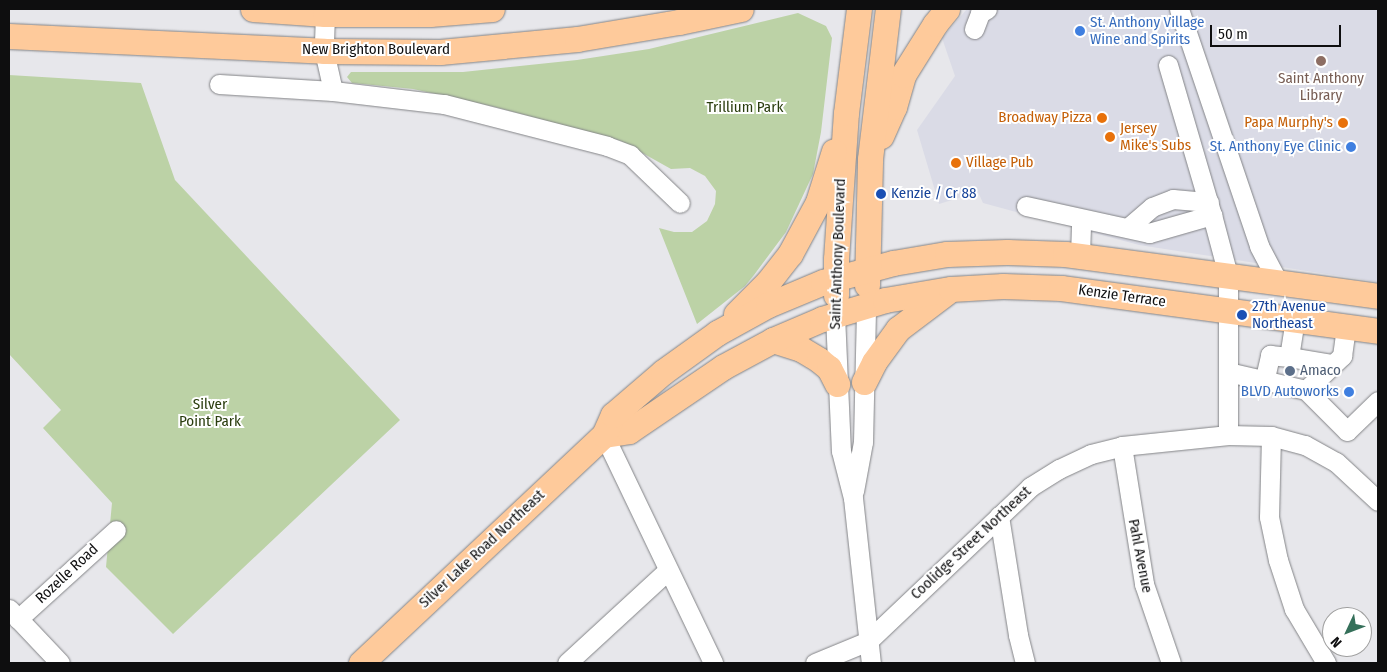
<!DOCTYPE html>
<html>
<head>
<meta charset="utf-8">
<style>
	body { margin:0 }
	#map { position:relative; width:1387px; height:672px; overflow:hidden; background:#e7e7eb; font-family:"Fira Sans Condensed",sans-serif }
	div>[style] { position:absolute }
	.built>* { inset:0; background:#dadbe6 }
	.green>* { inset:0; background:#bcd2a6 }
	.roads { filter:drop-shadow(0 0 1px #838487) drop-shadow(0 0 1px #838487) }
	.minor>* { height:19px; margin:-9.5px; padding:0 9.5px; transform-origin:9.5px; border-radius:9.5px; background:#fff }
	.major>* { height:25px; margin:-12.5px; padding:0 12.5px; transform-origin:12.5px; border-radius:12.5px; background:#feca9b }
	.dots>* { width:14px; height:14px; translate:-50% -50%; box-sizing:border-box; border:2px solid #fff; border-radius:50% }
	span { translate:-50% -50%; white-space:nowrap; text-align:center; line-height:1.15; -webkit-text-stroke:4px #fff; paint-order:stroke }
	.shop-label { font-size:15px; color:#366cbe }
	.left { translate:0 -50%; text-align:left }
	.right { translate:-100% -50%; text-align:right }
	.street-label { font-size:15px; color:#0e0e0f }
	.education-label { font-size:15px; color:#785e54 }
	.park-label { font-size:15px; color:#2a3d0e }
	.food-label { font-size:15px; color:#c56008 }
	.transit-label { font-size:15px; color:#164399 }
	.service-label { font-size:15px; color:#4e5e75 }
	.frame { position:absolute; inset:0; border:10px solid #0e0e0f; pointer-events:none }
	.north { position:absolute; left:1322px; top:607px; width:50px; height:50px; box-sizing:border-box; background:#fff; border:1px solid #9f9f9f; border-radius:50%; rotate:227deg; font-size:14px; font-weight:700; line-height:20px; text-align:center; color:#0e0e0f }
	.north::after { content:''; display:block; margin:auto; width:18px; height:22px; background:#35705a; clip-path:polygon(50% 0,100% 100%,50% 72%,0 100%) }
	.scale { position:absolute; left:1210px; top:25px; width:131px; height:22px; box-sizing:border-box; border:2px solid #0e0e0f; border-top:0; padding-left:6px; font-size:15px; line-height:18px; white-space:nowrap; color:#0e0e0f; -webkit-text-stroke:4px #fff; paint-order:stroke }
</style>
</head>
<body>
<div id="map">
	<div class="built">
		<i style="clip-path:polygon(967px 9px,1378px 9px,1378px 282px,1139px 245px,983px 203px,978px 192px,939px 204px,917px 130px,955px 76px,942px 38px)"></i>
	</div>
	<div class="green">
		<i style="clip-path:polygon(798px 13px,826px 26px,832px 38px,821px 132px,813px 174px,786px 232px,754px 275px,745px 286px,697px 324px,659px 228px,674px 232px,692px 232px,707px 221px,715px 204px,716px 191px,705px 176px,690px 168px,671px 169px,621px 141px,495px 107px,413px 89px,352px 83px,347px 77px,351px 72px,463px 72px,577px 60px,649px 49px)"></i>
		<i style="clip-path:polygon(9px 75px,141px 83px,175px 180px,400px 420px,173px 634px,106px 567px,112px 503px,43px 428px,61px 410px,9px 354px)"></i>
	</div>
	<div class="roads">
		<div class="minor">
			<i style="left:1179px;top:9px;width:250px;rotate:71.3deg"></i>
			<i style="left:1259px;top:246px;width:41px;rotate:62.2deg"></i>
			<i style="left:325px;top:14px;width:37px;rotate:92deg"></i>
			<i style="left:324px;top:51px;width:41px;rotate:77.3deg"></i>
			<i style="left:974px;top:29px;width:17px;rotate:-69deg"></i>
			<i style="left:980px;top:13px;width:8px;rotate:-30deg"></i>
			<i style="left:1168px;top:65px;width:156px;rotate:73.7deg"></i>
			<i style="left:219px;top:84px;width:114px;rotate:3.5deg"></i>
			<i style="left:333px;top:91px;width:112px;rotate:6.7deg"></i>
			<i style="left:444px;top:104px;width:168px;rotate:14.4deg"></i>
			<i style="left:607px;top:146px;width:25px;rotate:21deg"></i>
			<i style="left:630px;top:155px;width:69px;rotate:43.8deg"></i>
			<i style="left:1026px;top:206px;width:126px;rotate:12.4deg"></i>
			<i style="left:1149px;top:233px;width:66px;rotate:-15.9deg"></i>
			<i style="left:1212px;top:215px;width:62px;rotate:75.1deg"></i>
			<i style="left:1228px;top:275px;width:160px;rotate:90deg"></i>
			<i style="left:1129px;top:227px;width:30px;rotate:-41deg"></i>
			<i style="left:1152px;top:207px;width:22px;rotate:-21deg"></i>
			<i style="left:1173px;top:199px;width:36px;rotate:5deg"></i>
			<i style="left:1080px;top:255px;width:36px;rotate:-88deg"></i>
			<i style="left:835px;top:315px;width:136px;rotate:87.5deg"></i>
			<i style="left:841px;top:451px;width:49px;rotate:75.7deg"></i>
			<i style="left:853px;top:498px;width:166px;rotate:83.8deg"></i>
			<i style="left:1289px;top:357px;width:44px;rotate:9.2deg"></i>
			<i style="left:1228px;top:372px;width:80px;rotate:13deg"></i>
			<i style="left:1306px;top:390px;width:50px;rotate:-43.4deg"></i>
			<i style="left:1342px;top:356px;width:30px;rotate:-82deg"></i>
			<i style="left:1264px;top:382px;width:28px;rotate:-77deg"></i>
			<i style="left:1270px;top:355px;width:19px;rotate:6deg"></i>
			<i style="left:1289px;top:357px;width:38px;rotate:-81deg"></i>
			<i style="left:1306px;top:390px;width:58px;rotate:45deg"></i>
			<i style="left:1347px;top:431px;width:43px;rotate:-44.1deg"></i>
			<i style="left:604px;top:435px;width:253px;rotate:64.4deg"></i>
			<i style="left:1271px;top:436px;width:81px;rotate:91.4deg"></i>
			<i style="left:1269px;top:517px;width:44px;rotate:78.2deg"></i>
			<i style="left:1278px;top:560px;width:52px;rotate:71.9deg"></i>
			<i style="left:1294px;top:609px;width:63px;rotate:59.3deg"></i>
			<i style="left:1122px;top:446px;width:140px;rotate:80.9deg"></i>
			<i style="left:1144px;top:584px;width:83px;rotate:71.1deg"></i>
			<i style="left:854px;top:491px;width:50px;rotate:-79.6deg"></i>
			<i style="left:863px;top:442px;width:137px;rotate:-88.7deg"></i>
			<i style="left:999px;top:516px;width:121px;rotate:80.9deg"></i>
			<i style="left:1018px;top:635px;width:29px;rotate:76deg"></i>
			<i style="left:9px;top:609px;width:74px;rotate:46.6deg"></i>
			<i style="left:18px;top:619px;width:132px;rotate:-42.2deg"></i>
			<i style="left:567px;top:663px;width:137px;rotate:-42.6deg"></i>
			<i style="left:815px;top:663px;width:57px;rotate:-22.5deg"></i>
			<i style="left:868px;top:641px;width:224px;rotate:-43.5deg"></i>
			<i style="left:1030px;top:487px;width:34px;rotate:-32deg"></i>
			<i style="left:1059px;top:469px;width:35px;rotate:-25deg"></i>
			<i style="left:1091px;top:454px;width:32px;rotate:-14deg"></i>
			<i style="left:1122px;top:446px;width:107px;rotate:-5.9deg"></i>
			<i style="left:1228px;top:435px;width:43px;rotate:1.3deg"></i>
			<i style="left:1271px;top:436px;width:35px;rotate:15deg"></i>
			<i style="left:1305px;top:445px;width:35px;rotate:29deg"></i>
			<i style="left:1336px;top:462px;width:57px;rotate:42.9deg"></i>
		</div>
		<div class="major">
			<i style="left:253px;top:9px;width:72px;rotate:4deg"></i>
			<i style="left:325px;top:14px;width:105px"></i>
			<i style="left:430px;top:14px;width:62px;rotate:-4.6deg"></i>
			<i style="left:9px;top:36px;width:315px;rotate:2.7deg"></i>
			<i style="left:324px;top:51px;width:116px;rotate:0.5deg"></i>
			<i style="left:440px;top:52px;width:138px;rotate:-5.4deg"></i>
			<i style="left:577px;top:39px;width:103px;rotate:-9.5deg"></i>
			<i style="left:679px;top:22px;width:63px;rotate:-11.8deg"></i>
			<i style="left:881px;top:136px;width:32px;rotate:-66deg"></i>
			<i style="left:894px;top:107px;width:33px;rotate:-74deg"></i>
			<i style="left:903px;top:75px;width:60px;rotate:-57.9deg"></i>
			<i style="left:935px;top:24px;width:19px;rotate:-51deg"></i>
			<i style="left:867px;top:285px;width:126px;rotate:-88.6deg"></i>
			<i style="left:870px;top:159px;width:151px;rotate:-83.2deg"></i>
			<i style="left:836px;top:295px;width:36px;rotate:-90deg"></i>
			<i style="left:836px;top:259px;width:146px;rotate:-86.1deg"></i>
			<i style="left:846px;top:113px;width:105px;rotate:-82.9deg"></i>
			<i style="left:736px;top:314px;width:45px;rotate:-45deg"></i>
			<i style="left:768px;top:282px;width:36px;rotate:-52deg"></i>
			<i style="left:790px;top:254px;width:59px;rotate:-61.7deg"></i>
			<i style="left:818px;top:202px;width:53px;rotate:-72.6deg"></i>
			<i style="left:773px;top:340px;width:29px;rotate:18deg"></i>
			<i style="left:801px;top:349px;width:21px;rotate:31deg"></i>
			<i style="left:819px;top:360px;width:13px;rotate:39deg"></i>
			<i style="left:829px;top:368px;width:18px;rotate:63deg"></i>
			<i style="left:864px;top:382px;width:22px;rotate:-63deg"></i>
			<i style="left:874px;top:362px;width:41px;rotate:-54deg"></i>
			<i style="left:898px;top:329px;width:61px;rotate:-37.1deg"></i>
			<i style="left:604px;top:435px;width:25px;rotate:-9deg"></i>
			<i style="left:629px;top:431px;width:114px;rotate:-34.2deg"></i>
			<i style="left:723px;top:367px;width:57px;rotate:-28.4deg"></i>
			<i style="left:773px;top:340px;width:53px;rotate:-23.2deg"></i>
			<i style="left:822px;top:319px;width:66px;rotate:-16.8deg"></i>
			<i style="left:885px;top:300px;width:67px;rotate:-9.5deg"></i>
			<i style="left:951px;top:289px;width:52px;rotate:-3.3deg"></i>
			<i style="left:1003px;top:286px;width:58px;rotate:2deg"></i>
			<i style="left:1061px;top:288px;width:320px;rotate:7.7deg"></i>
			<i style="left:361px;top:663px;width:333px;rotate:-43.2deg"></i>
			<i style="left:604px;top:435px;width:22px;rotate:-66deg"></i>
			<i style="left:613px;top:415px;width:66px;rotate:-40.7deg"></i>
			<i style="left:663px;top:372px;width:67px;rotate:-35.8deg"></i>
			<i style="left:717px;top:333px;width:58px;rotate:-28.8deg"></i>
			<i style="left:768px;top:305px;width:60px;rotate:-22.7deg"></i>
			<i style="left:823px;top:282px;width:73px;rotate:-15.2deg"></i>
			<i style="left:893px;top:263px;width:55px;rotate:-9.5deg"></i>
			<i style="left:947px;top:254px;width:60px;rotate:-1.9deg"></i>
			<i style="left:1007px;top:252px;width:58px;rotate:2deg"></i>
			<i style="left:1065px;top:254px;width:316px;rotate:7.6deg"></i>
		</div>
	</div>
	<div class="dots">
		<i style="left:1080px;top:31px;background:#3f7fe0"></i>
		<i style="left:1321px;top:61px;background:#8d6e63"></i>
		<i style="left:1102px;top:118px;background:#e8710a"></i>
		<i style="left:1343px;top:123px;background:#e8710a"></i>
		<i style="left:1110px;top:137px;background:#e8710a"></i>
		<i style="left:1351px;top:147px;background:#3f7fe0"></i>
		<i style="left:956px;top:163px;background:#e8710a"></i>
		<i style="left:881px;top:194px;background:#1a4fb4"></i>
		<i style="left:1242px;top:315px;background:#1a4fb4"></i>
		<i style="left:1290px;top:371px;background:#5c6f8a"></i>
		<i style="left:1349px;top:392px;background:#3f7fe0"></i>
	</div>
	<div class="shop-label">
		<span class="left" style="left:1090px;top:31px">St. Anthony Village<br>Wine and Spirits</span>
		<span class="right" style="left:1341px;top:147px">St. Anthony Eye Clinic</span>
		<span class="right" style="left:1339px;top:392px">BLVD Autoworks</span>
	</div>
	<div class="street-label">
		<span style="left:376px;top:50px">New Brighton Boulevard</span>
		<span style="left:838px;top:254px;rotate:-88deg">Saint Anthony Boulevard</span>
		<span style="left:1122px;top:296px;rotate:8deg">Kenzie Terrace</span>
		<span style="left:971px;top:543px;rotate:-43deg">Coolidge Street Northeast</span>
		<span style="left:482px;top:549px;rotate:-43deg">Silver Lake Road Northeast</span>
		<span style="left:1140px;top:556px;rotate:79deg">Pahl Avenue</span>
		<span style="left:67px;top:574px;rotate:-43deg">Rozelle Road</span>
	</div>
	<div class="education-label">
		<span style="left:1321px;top:87px">Saint Anthony<br>Library</span>
	</div>
	<div class="park-label">
		<span style="left:745px;top:108px">Trillium Park</span>
		<span style="left:210px;top:413px">Silver<br>Point Park</span>
	</div>
	<div class="food-label">
		<span class="right" style="left:1092px;top:118px">Broadway Pizza</span>
		<span class="right" style="left:1333px;top:123px">Papa Murphy's</span>
		<span class="left" style="left:1120px;top:137px">Jersey<br>Mike's Subs</span>
		<span class="left" style="left:966px;top:163px">Village Pub</span>
	</div>
	<div class="transit-label">
		<span class="left" style="left:891px;top:194px">Kenzie / Cr 88</span>
		<span class="left" style="left:1252px;top:315px">27th Avenue<br>Northeast</span>
	</div>
	<div class="service-label">
		<span class="left" style="left:1300px;top:371px">Amaco</span>
	</div>
	<div class="frame"></div>
	<div class="north">N</div>
	<div class="scale">50 m</div>
</div>
</body>
</html>
